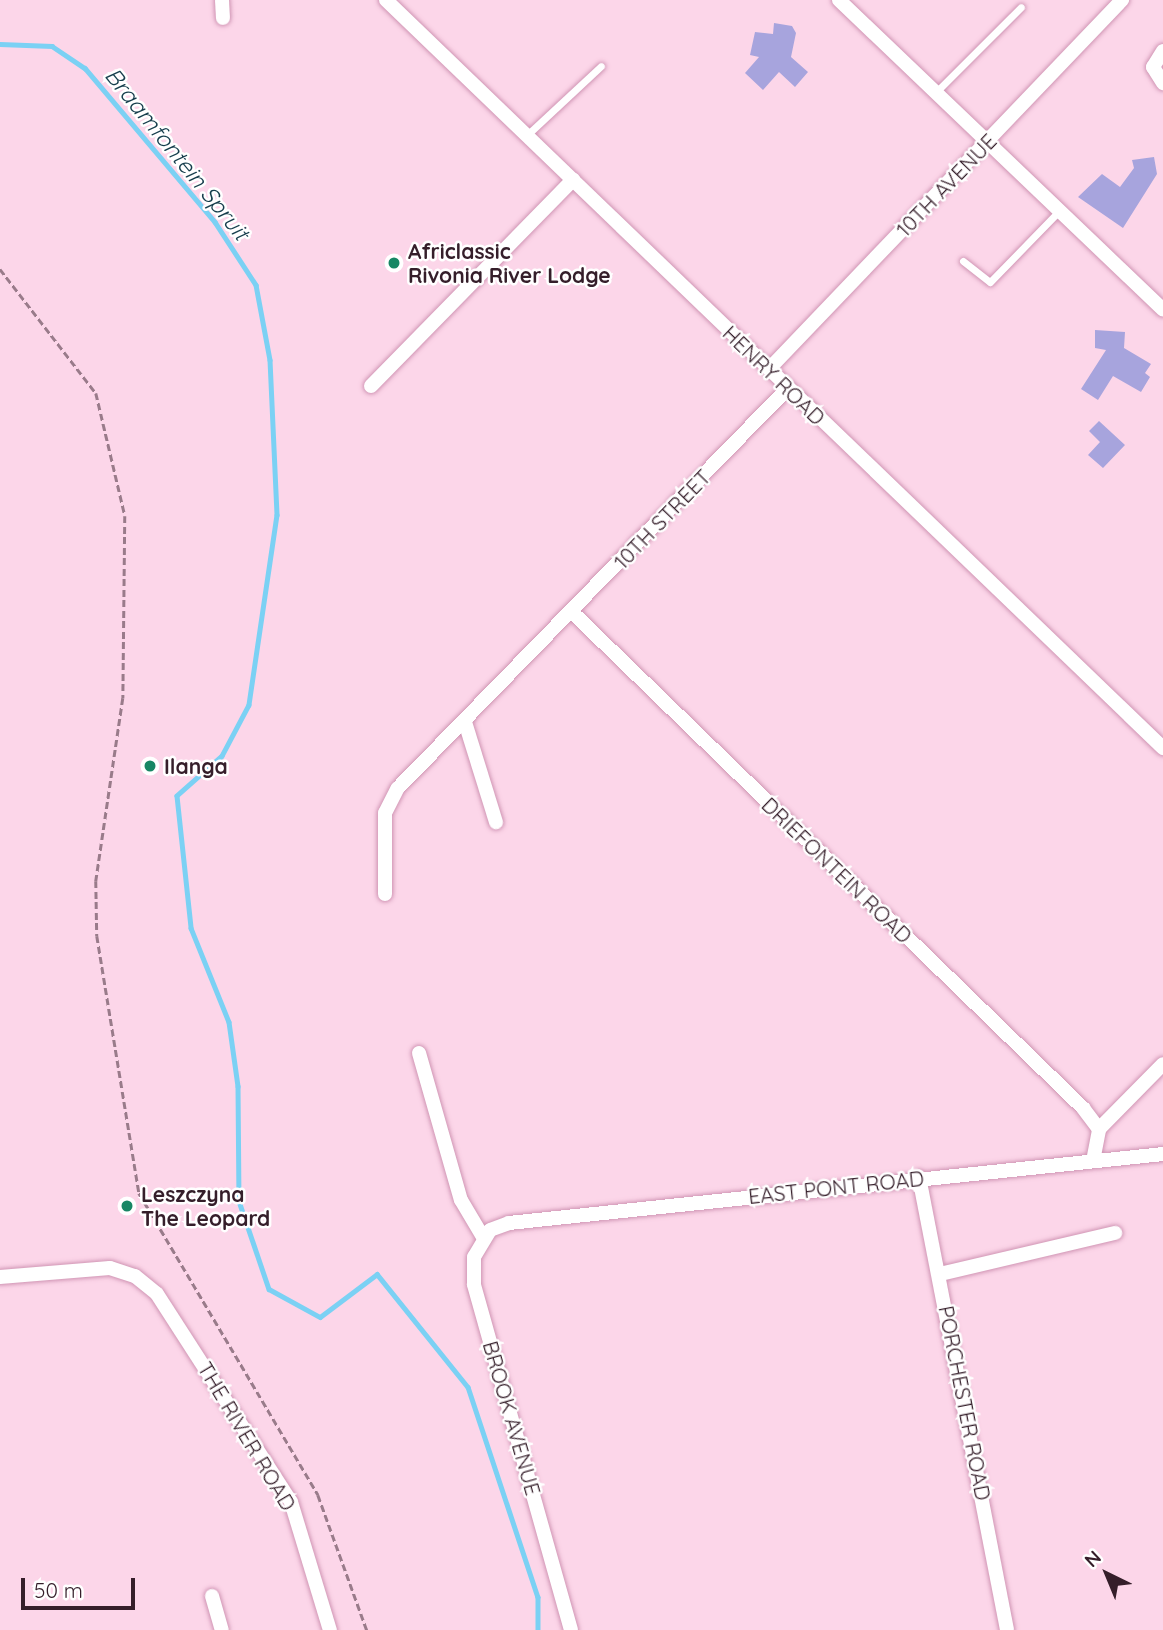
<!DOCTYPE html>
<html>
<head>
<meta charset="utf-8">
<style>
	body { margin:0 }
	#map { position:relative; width:1163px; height:1630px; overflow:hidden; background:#fcd6e9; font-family:Quicksand,sans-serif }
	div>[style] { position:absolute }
	.stream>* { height:4.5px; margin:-2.25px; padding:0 2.25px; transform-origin:2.25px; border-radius:2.25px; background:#7bd1f4 }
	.building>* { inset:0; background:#a7a4dd }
	.path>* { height:2.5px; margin-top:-1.25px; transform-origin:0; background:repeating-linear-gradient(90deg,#997b8a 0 7px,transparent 0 10.5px) }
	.roads { filter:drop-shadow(0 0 2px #d095b4) drop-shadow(0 0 2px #d095b4) }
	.lane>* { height:7px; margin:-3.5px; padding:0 3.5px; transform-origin:3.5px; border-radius:3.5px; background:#fff }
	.street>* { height:14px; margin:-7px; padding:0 7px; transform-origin:7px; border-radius:7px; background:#fff }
	.dots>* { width:19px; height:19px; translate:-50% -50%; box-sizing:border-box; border:4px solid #fff; border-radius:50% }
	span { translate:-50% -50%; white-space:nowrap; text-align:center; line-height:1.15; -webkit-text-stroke:5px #fff; paint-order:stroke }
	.street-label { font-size:21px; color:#351e2a }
	.poi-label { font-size:21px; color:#351e2a; font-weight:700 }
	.left { translate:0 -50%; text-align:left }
	.water-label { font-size:23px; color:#163d4c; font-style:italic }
	.north { position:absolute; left:1072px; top:1539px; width:70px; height:70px; -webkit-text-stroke:5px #fff; paint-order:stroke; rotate:317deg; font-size:19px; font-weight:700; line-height:28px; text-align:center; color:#351e2a }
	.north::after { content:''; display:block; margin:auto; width:24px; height:32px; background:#351e2a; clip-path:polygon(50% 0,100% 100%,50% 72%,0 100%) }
	.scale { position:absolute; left:21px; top:1578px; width:114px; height:32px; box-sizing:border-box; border:4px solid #351e2a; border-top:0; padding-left:9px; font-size:21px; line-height:24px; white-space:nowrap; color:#351e2a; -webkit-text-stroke:5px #fff; paint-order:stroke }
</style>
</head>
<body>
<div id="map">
	<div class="stream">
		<i style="left:0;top:44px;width:52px;rotate:2.2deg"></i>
		<i style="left:52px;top:46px;width:40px;rotate:34deg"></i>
		<i style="left:85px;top:68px;width:202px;rotate:49.8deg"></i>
		<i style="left:215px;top:222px;width:75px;rotate:56.9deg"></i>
		<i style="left:256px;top:285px;width:76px;rotate:79.4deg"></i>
		<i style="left:270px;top:360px;width:155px;rotate:87.4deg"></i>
		<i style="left:277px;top:515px;width:192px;rotate:98.4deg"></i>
		<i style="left:249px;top:705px;width:58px;rotate:117.9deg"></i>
		<i style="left:222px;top:756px;width:60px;rotate:138.4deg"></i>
		<i style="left:177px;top:796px;width:133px;rotate:83.9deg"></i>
		<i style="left:191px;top:928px;width:101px;rotate:68deg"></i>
		<i style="left:229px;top:1022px;width:65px;rotate:82deg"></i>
		<i style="left:238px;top:1086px;width:115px;rotate:89.5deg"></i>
		<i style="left:239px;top:1201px;width:93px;rotate:71.2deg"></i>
		<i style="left:269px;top:1289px;width:58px;rotate:28.8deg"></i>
		<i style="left:320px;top:1317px;width:71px;rotate:-37deg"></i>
		<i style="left:377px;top:1274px;width:145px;rotate:51.2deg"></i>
		<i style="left:468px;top:1387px;width:221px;rotate:71.6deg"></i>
		<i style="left:538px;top:1597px;width:33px;rotate:90deg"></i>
	</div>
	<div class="building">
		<i style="clip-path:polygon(774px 23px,792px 26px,796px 33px,791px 57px,808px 72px,795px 87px,779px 72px,763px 90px,745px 73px,759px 57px,750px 55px,755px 32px,773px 34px)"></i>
		<i style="clip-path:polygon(1154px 157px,1157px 174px,1123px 228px,1078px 197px,1102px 174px,1120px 187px,1134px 168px,1132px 160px)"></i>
		<i style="clip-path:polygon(1095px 330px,1125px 332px,1124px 348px,1151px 364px,1145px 373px,1150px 377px,1141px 392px,1113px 376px,1098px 400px,1081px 389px,1106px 350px,1095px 348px)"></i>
		<i style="clip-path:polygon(1099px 421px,1125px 445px,1103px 468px,1088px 455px,1100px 442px,1089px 431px)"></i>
	</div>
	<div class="path">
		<i style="left:0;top:269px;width:157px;rotate:52.3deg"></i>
		<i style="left:96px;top:393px;width:126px;rotate:76.7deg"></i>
		<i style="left:125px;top:516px;width:182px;rotate:90.6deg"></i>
		<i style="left:123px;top:698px;width:185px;rotate:98.4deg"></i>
		<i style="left:96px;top:881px;width:55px;rotate:89deg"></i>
		<i style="left:97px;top:936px;width:260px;rotate:80.7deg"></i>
		<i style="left:139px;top:1193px;width:351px;rotate:59.3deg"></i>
		<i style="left:318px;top:1495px;width:144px;rotate:70.1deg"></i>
	</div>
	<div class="roads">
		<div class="lane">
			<i style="left:936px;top:92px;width:120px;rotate:-45deg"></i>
			<i style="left:527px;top:135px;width:101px;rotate:-43deg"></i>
			<i style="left:963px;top:261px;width:34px;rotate:38deg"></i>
			<i style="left:990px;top:282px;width:99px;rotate:-45.8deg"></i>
		</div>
		<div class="street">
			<i style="left:222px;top:0;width:18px;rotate:87deg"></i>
			<i style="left:386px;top:0;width:1079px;rotate:43.91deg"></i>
			<i style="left:839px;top:0;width:448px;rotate:43.7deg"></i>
			<i style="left:1163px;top:51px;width:19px;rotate:122deg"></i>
			<i style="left:1153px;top:67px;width:19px;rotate:58deg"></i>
			<i style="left:769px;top:369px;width:511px;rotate:-46.27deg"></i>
			<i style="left:371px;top:386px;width:289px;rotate:-45.6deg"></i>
			<i style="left:573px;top:613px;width:711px;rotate:44.14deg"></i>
			<i style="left:1083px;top:1108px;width:26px;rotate:53deg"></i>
			<i style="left:465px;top:722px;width:105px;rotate:72.8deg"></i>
			<i style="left:385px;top:894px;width:81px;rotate:-90deg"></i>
			<i style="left:385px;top:813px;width:28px;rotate:-63deg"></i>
			<i style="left:398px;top:788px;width:559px;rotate:-45.73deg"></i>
			<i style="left:419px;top:1053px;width:153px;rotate:74.1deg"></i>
			<i style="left:461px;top:1200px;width:43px;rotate:59.3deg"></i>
			<i style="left:1093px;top:1161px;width:33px;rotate:-79deg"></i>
			<i style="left:1099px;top:1129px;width:91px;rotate:-45.4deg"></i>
			<i style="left:919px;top:1177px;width:461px;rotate:79deg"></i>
			<i style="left:940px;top:1274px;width:180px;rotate:-13.2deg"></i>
			<i style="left:0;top:1277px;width:110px;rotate:-4.7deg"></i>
			<i style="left:110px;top:1268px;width:26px;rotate:18deg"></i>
			<i style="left:135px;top:1276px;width:28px;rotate:39deg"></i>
			<i style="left:157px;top:1294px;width:247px;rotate:57.2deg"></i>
			<i style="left:291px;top:1502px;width:134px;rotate:73.1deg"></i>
			<i style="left:212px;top:1596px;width:35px;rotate:74deg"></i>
			<i style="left:571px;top:1630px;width:359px;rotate:-105.7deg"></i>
			<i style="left:474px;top:1284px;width:27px;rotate:-90deg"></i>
			<i style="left:474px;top:1257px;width:31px;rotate:-59deg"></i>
			<i style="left:490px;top:1230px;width:20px;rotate:-20deg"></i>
			<i style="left:509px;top:1223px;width:658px;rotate:-6.02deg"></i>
		</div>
	</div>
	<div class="dots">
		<i style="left:394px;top:263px;background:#178664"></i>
		<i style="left:150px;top:766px;background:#178664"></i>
		<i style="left:127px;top:1206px;background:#178664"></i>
	</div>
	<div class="street-label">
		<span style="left:946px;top:185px;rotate:-46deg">10TH AVENUE</span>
		<span style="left:774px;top:375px;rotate:44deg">HENRY ROAD</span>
		<span style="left:662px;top:519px;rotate:-46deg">10TH STREET</span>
		<span style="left:837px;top:870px;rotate:44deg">DRIEFONTEIN ROAD</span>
		<span style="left:836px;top:1187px;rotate:-6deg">EAST PONT ROAD</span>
		<span style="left:965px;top:1403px;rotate:79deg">PORCHESTER ROAD</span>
		<span style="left:512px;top:1418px;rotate:74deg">BROOK AVENUE</span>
		<span style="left:247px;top:1436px;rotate:59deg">THE RIVER ROAD</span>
	</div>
	<div class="poi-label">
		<span class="left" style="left:408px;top:263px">Africlassic<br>Rivonia River Lodge</span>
		<span class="left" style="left:164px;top:766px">Ilanga</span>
		<span class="left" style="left:141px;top:1206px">Leszczyna<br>The Leopard</span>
	</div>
	<div class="water-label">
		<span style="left:177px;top:154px;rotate:51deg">Braamfontein Spruit</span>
	</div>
	<div class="north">N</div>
	<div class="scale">50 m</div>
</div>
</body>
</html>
